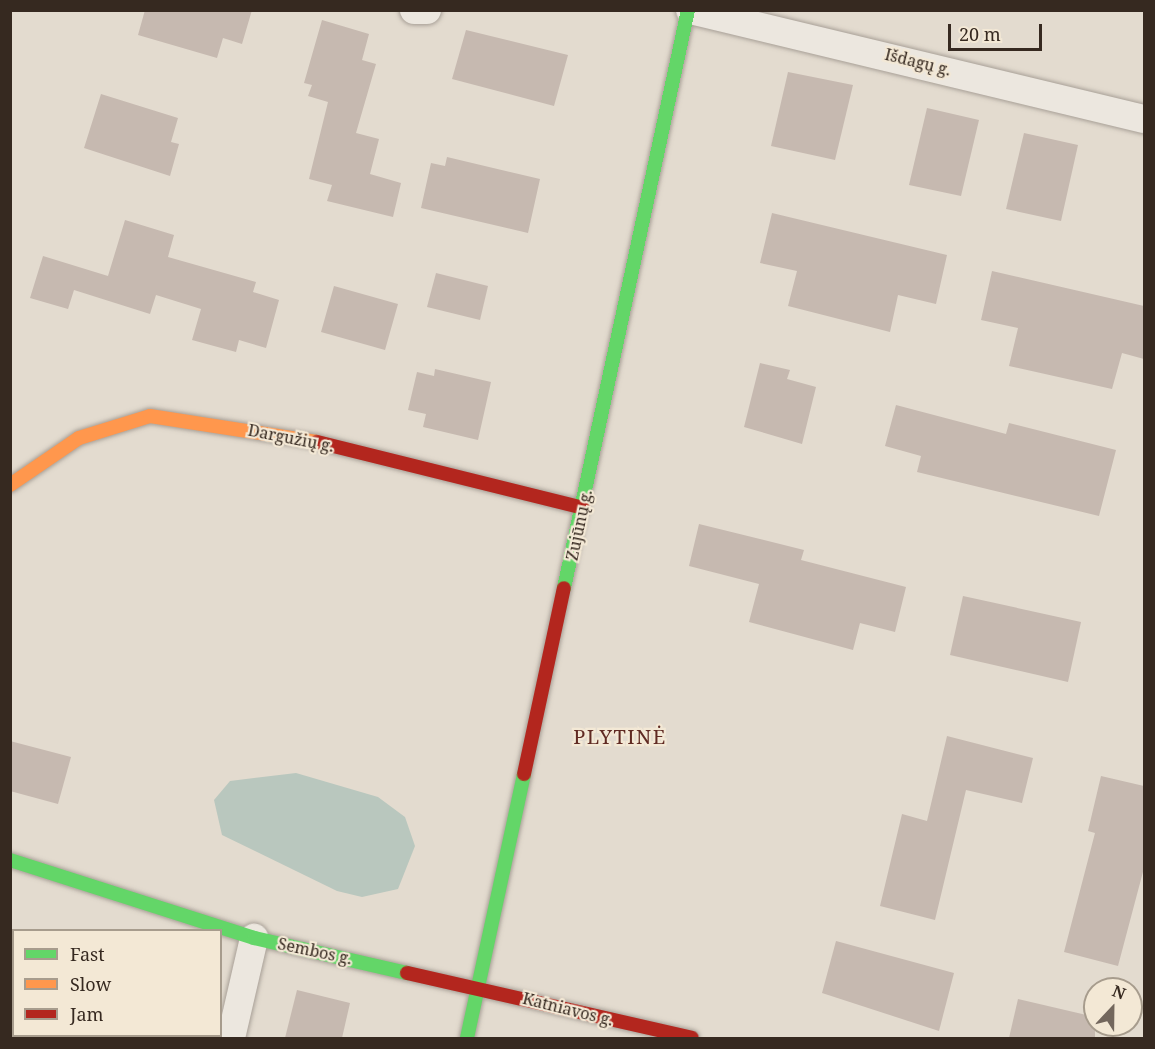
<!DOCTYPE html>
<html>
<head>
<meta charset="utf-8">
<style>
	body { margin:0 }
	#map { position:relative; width:1155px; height:1049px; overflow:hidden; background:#e3dbcf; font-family:"Noto Serif",serif }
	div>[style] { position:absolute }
	.water>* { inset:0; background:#b9c7be }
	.building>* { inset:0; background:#c6b9b0 }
	.roads { filter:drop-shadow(0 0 2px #a8a097) drop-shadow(0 0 2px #a8a097) }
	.street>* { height:28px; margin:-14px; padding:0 14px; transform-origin:14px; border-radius:14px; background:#ece7df }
	.fast>* { height:14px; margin:-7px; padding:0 7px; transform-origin:7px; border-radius:7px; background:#63d668 }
	.slow>* { height:14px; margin:-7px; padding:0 7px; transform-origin:7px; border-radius:7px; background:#ff974d }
	.jam>* { height:14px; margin:-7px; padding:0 7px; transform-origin:7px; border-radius:7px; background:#b3261e }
	span { translate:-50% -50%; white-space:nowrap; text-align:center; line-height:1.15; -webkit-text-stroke:4.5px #f3e8d5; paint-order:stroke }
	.street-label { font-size:16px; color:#362920 }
	.quarter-label { font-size:20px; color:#602a23; letter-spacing:1.5px }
	.frame { position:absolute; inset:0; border:12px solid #362920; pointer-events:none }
	.legend { position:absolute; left:12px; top:929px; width:210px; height:108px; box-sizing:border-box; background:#f3e8d5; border:2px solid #a79c8d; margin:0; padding:8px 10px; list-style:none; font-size:18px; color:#362920 }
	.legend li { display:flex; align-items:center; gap:12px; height:30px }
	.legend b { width:30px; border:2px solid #a79c8d }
	.north { position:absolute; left:1083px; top:977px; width:60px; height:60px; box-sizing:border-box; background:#f3e8d5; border:2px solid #a79c8d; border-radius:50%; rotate:22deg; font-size:16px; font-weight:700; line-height:24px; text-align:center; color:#362920 }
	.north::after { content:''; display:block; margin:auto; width:21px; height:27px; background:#73675d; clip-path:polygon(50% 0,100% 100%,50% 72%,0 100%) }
	.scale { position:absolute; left:948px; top:24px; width:94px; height:27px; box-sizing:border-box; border:3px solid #362920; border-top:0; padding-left:8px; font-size:18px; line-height:21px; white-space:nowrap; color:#362920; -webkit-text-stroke:4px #f3e8d5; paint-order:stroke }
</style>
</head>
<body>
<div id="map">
	<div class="water">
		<i style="clip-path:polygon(296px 773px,378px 797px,405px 817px,415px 846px,398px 889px,362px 897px,337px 891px,222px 835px,214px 800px,230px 781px)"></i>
	</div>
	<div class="building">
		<i style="clip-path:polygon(145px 10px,252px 10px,242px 44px,223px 38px,217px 58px,138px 35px)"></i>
		<i style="clip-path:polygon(322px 20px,369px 34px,362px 60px,376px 64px,356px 133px,379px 139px,370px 174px,401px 183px,393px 217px,327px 201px,332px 185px,309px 179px,328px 102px,308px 96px,312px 85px,304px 83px)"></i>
		<i style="clip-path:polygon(466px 30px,568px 55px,554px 106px,452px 79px)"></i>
		<i style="clip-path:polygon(788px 72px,853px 85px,835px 160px,771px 146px)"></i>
		<i style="clip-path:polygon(101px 94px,178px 118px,171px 142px,179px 144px,170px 176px,84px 148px)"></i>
		<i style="clip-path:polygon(927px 108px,979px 120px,961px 196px,909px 185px)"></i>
		<i style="clip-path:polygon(1024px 133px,1078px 145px,1061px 221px,1006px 209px)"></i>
		<i style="clip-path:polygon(447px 157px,540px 179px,528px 233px,421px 208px,431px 163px,445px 166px)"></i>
		<i style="clip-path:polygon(772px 213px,947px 255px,936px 304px,898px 295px,890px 332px,788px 306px,797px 271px,760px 263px)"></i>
		<i style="clip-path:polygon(125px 220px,174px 235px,168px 257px,256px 282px,253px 292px,279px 300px,266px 348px,239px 340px,236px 352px,192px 340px,201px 309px,156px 295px,150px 314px,74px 290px,68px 309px,30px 298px,43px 256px,108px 276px)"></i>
		<i style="clip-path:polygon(992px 271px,1144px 306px,1144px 359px,1122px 353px,1112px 389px,1009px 366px,1018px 328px,981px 320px)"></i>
		<i style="clip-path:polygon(436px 273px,488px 286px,480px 320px,427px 307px)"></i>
		<i style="clip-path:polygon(334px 286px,398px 304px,385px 350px,321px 332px)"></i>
		<i style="clip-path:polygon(760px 363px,790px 370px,787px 379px,816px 387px,802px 444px,744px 427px)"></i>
		<i style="clip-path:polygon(435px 369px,491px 382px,478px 440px,423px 427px,426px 414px,408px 410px,417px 372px,434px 376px)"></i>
		<i style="clip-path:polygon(896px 405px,1006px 434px,1009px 423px,1116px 450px,1099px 516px,917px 472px,921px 456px,885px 446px)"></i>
		<i style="clip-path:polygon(699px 524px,804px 550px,801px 560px,906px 587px,895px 632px,860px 623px,853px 650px,749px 622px,759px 584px,689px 566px)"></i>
		<i style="clip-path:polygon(963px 596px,1081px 622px,1068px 682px,950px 655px)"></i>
		<i style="clip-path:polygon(947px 736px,1033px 758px,1022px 803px,966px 790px,935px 920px,880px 906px,902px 814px,927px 821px)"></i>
		<i style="clip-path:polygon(10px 741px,71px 757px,58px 804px,10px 791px)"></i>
		<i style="clip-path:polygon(1101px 776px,1144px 786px,1144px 868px,1118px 966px,1064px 952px,1095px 833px,1088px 831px)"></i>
		<i style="clip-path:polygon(836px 941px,954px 973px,939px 1031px,822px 993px)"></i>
		<i style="clip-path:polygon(297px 990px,350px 1003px,342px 1038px,285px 1038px)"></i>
		<i style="clip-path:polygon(1018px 999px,1095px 1017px,1095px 1038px,1009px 1038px)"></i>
	</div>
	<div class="roads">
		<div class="street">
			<i style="left:414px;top:10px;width:13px"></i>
			<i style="left:690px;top:10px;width:467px;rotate:13.5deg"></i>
			<i style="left:231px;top:1038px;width:103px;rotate:-77deg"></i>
		</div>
		<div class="fast">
			<i style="left:564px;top:588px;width:591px;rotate:-77.89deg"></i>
			<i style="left:10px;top:860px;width:256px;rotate:17.7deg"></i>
			<i style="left:254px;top:938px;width:157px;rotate:12.9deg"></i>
			<i style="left:467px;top:1038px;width:270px;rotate:-77.8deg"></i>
		</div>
		<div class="slow">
			<i style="left:10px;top:485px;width:83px;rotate:-34.3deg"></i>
			<i style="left:79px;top:438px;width:74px;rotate:-17.2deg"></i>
			<i style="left:150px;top:416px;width:169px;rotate:8.8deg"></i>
		</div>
		<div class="jam">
			<i style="left:317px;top:442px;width:274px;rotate:13.9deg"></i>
			<i style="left:524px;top:774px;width:190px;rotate:-77.9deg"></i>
			<i style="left:407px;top:973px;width:292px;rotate:12.8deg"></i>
		</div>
	</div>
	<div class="street-label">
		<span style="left:918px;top:62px;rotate:14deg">Išdagų g.</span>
		<span style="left:291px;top:438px;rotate:11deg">Dargužių g.</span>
		<span style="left:579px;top:525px;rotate:-78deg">Zujūnų g.</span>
		<span style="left:315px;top:951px;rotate:12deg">Sembos g.</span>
		<span style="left:568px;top:1009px;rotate:14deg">Katniavos g.</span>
	</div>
	<div class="quarter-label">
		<span style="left:620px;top:736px">PLYTINĖ</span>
	</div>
	<div class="frame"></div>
	<ul class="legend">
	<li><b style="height:8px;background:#63d668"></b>Fast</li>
	<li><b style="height:8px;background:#ff974d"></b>Slow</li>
	<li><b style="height:8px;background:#b3261e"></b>Jam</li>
	</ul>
	<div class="north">N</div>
	<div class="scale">20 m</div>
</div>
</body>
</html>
